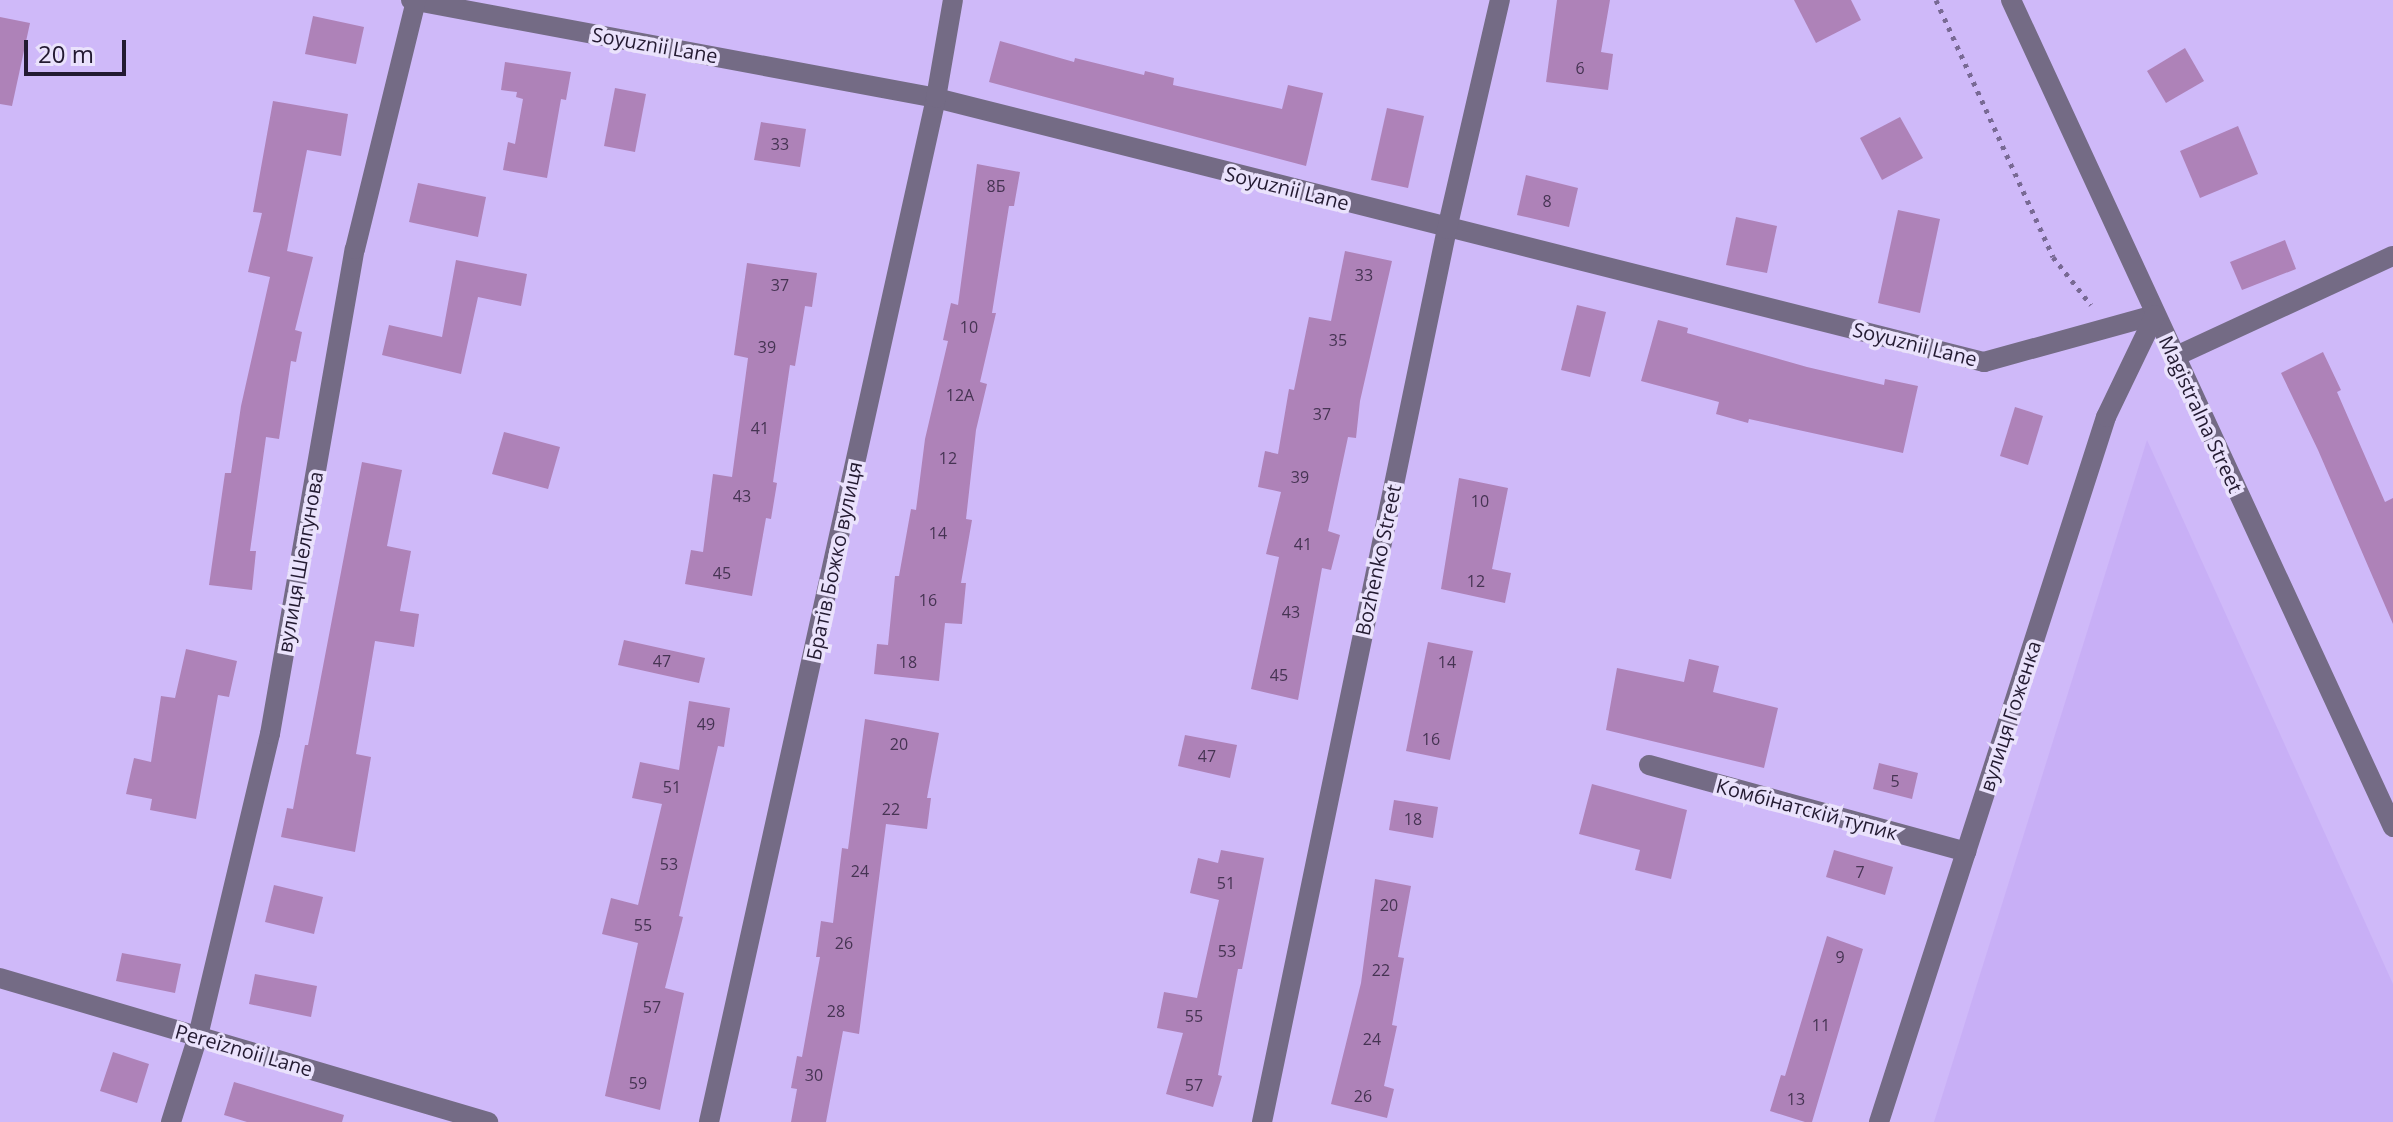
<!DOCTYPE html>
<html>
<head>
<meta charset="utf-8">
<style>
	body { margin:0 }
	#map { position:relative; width:2393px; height:1122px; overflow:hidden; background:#cfb9f9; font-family:"Open Sans",sans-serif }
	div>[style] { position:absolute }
	.built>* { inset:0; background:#c8aff6 }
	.building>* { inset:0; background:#ae82b8 }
	.path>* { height:5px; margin-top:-2.5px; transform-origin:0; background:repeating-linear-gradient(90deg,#786994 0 4px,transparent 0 10px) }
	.minor>* { height:20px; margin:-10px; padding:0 10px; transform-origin:10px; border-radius:10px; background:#746b85 }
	span { translate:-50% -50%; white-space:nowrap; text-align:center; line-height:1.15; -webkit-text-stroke:7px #eae2fc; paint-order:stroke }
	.number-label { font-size:16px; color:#463453 }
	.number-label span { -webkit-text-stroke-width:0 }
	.street-label { font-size:20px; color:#231a31 }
	.scale { position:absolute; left:24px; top:40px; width:102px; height:36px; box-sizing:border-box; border:4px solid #231a31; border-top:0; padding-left:10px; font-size:24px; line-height:28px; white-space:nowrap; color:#231a31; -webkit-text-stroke:6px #eae2fc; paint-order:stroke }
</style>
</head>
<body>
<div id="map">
	<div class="built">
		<i style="clip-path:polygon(2147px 440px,2393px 984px,2393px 1122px,1934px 1122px)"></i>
	</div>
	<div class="building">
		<i style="clip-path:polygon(1557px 0,1610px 0,1601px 52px,1613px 54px,1608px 90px,1546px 82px)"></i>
		<i style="clip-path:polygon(1794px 0,1851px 0,1861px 20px,1816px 43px)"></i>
		<i style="clip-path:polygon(313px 16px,364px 27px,356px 64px,305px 54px)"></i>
		<i style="clip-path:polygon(0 17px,30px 23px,12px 106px,0 104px)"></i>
		<i style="clip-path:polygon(1000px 41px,1074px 62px,1075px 58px,1144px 75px,1145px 71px,1174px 78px,1173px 85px,1282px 109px,1288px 85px,1323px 93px,1306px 166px,989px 82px)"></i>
		<i style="clip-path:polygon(2185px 48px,2204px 81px,2166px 103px,2147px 71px)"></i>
		<i style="clip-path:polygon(505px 62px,571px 72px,566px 100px,561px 99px,547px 178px,503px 170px,508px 142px,515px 144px,523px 99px,516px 97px,517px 92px,501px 90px)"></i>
		<i style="clip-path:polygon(615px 88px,646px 94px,635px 152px,604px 146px)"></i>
		<i style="clip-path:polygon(273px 101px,348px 114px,341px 156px,307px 150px,287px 251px,313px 257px,295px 330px,302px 332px,296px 362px,291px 361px,279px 439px,266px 437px,250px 551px,256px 551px,252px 590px,209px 585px,225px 473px,231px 473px,241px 406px,270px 277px,248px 272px,262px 213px,253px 212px)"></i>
		<i style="clip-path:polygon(1387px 108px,1424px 116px,1408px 188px,1371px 180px)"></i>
		<i style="clip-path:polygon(1900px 117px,1923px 158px,1882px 180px,1860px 138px)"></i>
		<i style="clip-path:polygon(761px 122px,806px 129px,800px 167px,754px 160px)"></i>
		<i style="clip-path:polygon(2238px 126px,2258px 174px,2200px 198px,2180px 151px)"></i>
		<i style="clip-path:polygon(977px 164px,1020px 172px,1014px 206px,1009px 206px,992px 313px,996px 313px,980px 382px,987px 384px,976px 430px,966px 519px,972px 520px,961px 583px,966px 583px,962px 624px,945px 623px,939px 681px,874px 674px,877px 644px,888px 645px,895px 576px,899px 576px,911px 509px,916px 510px,925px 439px,948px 341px,943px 340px,951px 303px,958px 305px)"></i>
		<i style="clip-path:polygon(1526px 175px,1578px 188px,1569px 227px,1517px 215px)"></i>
		<i style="clip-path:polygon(418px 183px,486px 197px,478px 237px,409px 222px)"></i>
		<i style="clip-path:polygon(1898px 210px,1940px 219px,1920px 313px,1878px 303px)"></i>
		<i style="clip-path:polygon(1736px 217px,1777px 226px,1767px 273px,1726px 265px)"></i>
		<i style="clip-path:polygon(2285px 240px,2296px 269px,2242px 290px,2230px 262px)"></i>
		<i style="clip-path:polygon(1345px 251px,1392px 261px,1360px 401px,1356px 438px,1348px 437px,1328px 531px,1340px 535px,1331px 570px,1322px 568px,1298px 700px,1251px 689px,1279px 557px,1266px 554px,1281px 492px,1258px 487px,1265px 451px,1278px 454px,1289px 389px,1294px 390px,1309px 317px,1331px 321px)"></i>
		<i style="clip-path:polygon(456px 260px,527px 274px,521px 306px,478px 297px,461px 374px,382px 355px,389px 325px,442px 337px)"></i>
		<i style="clip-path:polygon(747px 263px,817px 273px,812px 307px,805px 306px,795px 366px,790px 365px,773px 482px,777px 483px,771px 519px,766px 518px,752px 596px,685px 584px,691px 550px,703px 552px,713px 474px,732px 477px,748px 358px,734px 355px)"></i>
		<i style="clip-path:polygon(1577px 305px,1606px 312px,1590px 377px,1561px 370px)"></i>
		<i style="clip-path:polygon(1658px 320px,1688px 328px,1687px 333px,1807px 367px,1884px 385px,1885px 379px,1918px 386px,1903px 453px,1749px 419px,1748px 423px,1716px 414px,1719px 402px,1641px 381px)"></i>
		<i style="clip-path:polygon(2323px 352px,2341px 390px,2337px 392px,2385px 502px,2393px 498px,2393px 624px,2318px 450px,2281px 373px)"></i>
		<i style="clip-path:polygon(2015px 407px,2043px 416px,2028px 465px,2000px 456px)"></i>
		<i style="clip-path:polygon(504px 432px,560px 447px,548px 489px,492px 474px)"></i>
		<i style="clip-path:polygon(362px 462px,402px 470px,387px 546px,411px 551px,400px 611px,419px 614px,414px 647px,375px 641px,356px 754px,371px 757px,355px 852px,281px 837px,287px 808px,293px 809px,305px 745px,308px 745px)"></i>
		<i style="clip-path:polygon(1459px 478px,1508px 488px,1492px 569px,1511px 573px,1505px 603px,1441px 589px)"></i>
		<i style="clip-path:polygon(624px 640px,705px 658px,699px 683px,618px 665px)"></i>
		<i style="clip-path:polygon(1428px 642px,1473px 651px,1450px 760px,1406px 751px)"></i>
		<i style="clip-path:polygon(186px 649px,237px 661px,229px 697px,218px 695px,196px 819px,150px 810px,152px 799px,126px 794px,134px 758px,151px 762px,161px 696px,175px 698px)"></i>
		<i style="clip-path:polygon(1689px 659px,1719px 666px,1713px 692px,1778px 708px,1764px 768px,1606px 730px,1617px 668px,1684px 682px)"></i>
		<i style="clip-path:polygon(689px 701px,730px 708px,724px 747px,718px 746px,679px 916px,683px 917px,665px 988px,684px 993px,660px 1110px,605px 1096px,638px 943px,602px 934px,611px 898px,638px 905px,662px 804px,632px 798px,640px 762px,679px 770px)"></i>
		<i style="clip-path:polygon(865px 719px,939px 733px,927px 798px,931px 798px,927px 829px,886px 824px,859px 1034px,843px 1031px,826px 1122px,791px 1122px,797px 1089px,791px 1088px,797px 1056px,802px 1057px,820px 957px,816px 957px,821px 921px,833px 923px,842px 848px,848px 849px)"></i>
		<i style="clip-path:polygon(1185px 735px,1237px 745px,1230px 778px,1178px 766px)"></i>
		<i style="clip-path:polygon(1879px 763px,1918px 773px,1912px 799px,1873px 789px)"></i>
		<i style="clip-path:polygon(1592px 784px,1687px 810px,1671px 879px,1635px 870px,1640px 850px,1579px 834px)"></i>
		<i style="clip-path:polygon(1394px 800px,1438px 807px,1433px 838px,1389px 830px)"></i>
		<i style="clip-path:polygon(1221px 850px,1264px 858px,1242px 969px,1238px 969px,1218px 1075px,1222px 1076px,1213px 1107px,1166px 1094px,1183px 1033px,1157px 1028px,1164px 992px,1197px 998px,1219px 900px,1190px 893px,1198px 858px,1218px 863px)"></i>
		<i style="clip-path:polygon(1834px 850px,1893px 867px,1885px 895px,1826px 877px)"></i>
		<i style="clip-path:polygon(1375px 879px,1411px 886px,1398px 957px,1404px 958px,1392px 1025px,1397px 1026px,1384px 1086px,1394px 1089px,1387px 1118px,1331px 1104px,1361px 983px)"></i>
		<i style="clip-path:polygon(274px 885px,323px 897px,314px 934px,265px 922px)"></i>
		<i style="clip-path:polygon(1827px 936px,1863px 949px,1812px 1122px,1805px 1122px,1770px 1111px,1781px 1075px,1785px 1076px)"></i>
		<i style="clip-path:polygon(122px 953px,181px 964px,175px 993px,116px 981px)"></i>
		<i style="clip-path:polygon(255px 974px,317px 986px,311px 1017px,249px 1004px)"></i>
		<i style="clip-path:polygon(113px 1052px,149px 1064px,137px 1103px,100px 1091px)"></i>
		<i style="clip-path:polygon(234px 1082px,344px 1115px,342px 1122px,247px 1122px,224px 1115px)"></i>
	</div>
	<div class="path">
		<i style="left:1936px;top:0;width:282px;rotate:65.5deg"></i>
		<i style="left:2053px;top:257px;width:61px;rotate:51.6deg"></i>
	</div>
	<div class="minor">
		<i style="left:411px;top:0;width:534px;rotate:10.57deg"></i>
		<i style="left:936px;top:98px;width:1081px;rotate:14.14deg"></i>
		<i style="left:1984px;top:362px;width:177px;rotate:-15.4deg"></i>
		<i style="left:2011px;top:0;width:911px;rotate:65.21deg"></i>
		<i style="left:2174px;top:357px;width:241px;rotate:-24.8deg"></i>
		<i style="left:1649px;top:765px;width:329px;rotate:15.3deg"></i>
		<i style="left:0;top:978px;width:509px;rotate:16.44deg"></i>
		<i style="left:171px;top:1122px;width:90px;rotate:-72.6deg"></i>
		<i style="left:198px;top:1036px;width:310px;rotate:-76.6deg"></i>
		<i style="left:270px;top:734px;width:492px;rotate:-80.1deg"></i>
		<i style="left:355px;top:249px;width:256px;rotate:-76.2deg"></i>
		<i style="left:709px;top:1122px;width:1049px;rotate:-77.5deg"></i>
		<i style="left:936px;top:98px;width:99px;rotate:-80.2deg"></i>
		<i style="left:1262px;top:1122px;width:912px;rotate:-78.3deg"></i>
		<i style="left:1447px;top:229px;width:235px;rotate:-77deg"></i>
		<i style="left:1879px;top:1122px;width:741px;rotate:-72.15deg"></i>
		<i style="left:2106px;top:417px;width:113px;rotate:-64.3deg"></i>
	</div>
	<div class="number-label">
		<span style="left:1580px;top:68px">6</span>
		<span style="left:780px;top:144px">33</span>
		<span style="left:996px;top:186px">8Б</span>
		<span style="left:1547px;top:201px">8</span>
		<span style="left:1364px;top:275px">33</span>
		<span style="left:780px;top:285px">37</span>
		<span style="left:969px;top:327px">10</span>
		<span style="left:1338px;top:340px">35</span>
		<span style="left:767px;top:347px">39</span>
		<span style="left:960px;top:395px">12А</span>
		<span style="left:1322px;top:414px">37</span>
		<span style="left:760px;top:428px">41</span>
		<span style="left:948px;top:458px">12</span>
		<span style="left:1300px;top:477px">39</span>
		<span style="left:742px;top:496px">43</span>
		<span style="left:1480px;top:501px">10</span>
		<span style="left:938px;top:533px">14</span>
		<span style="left:1303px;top:544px">41</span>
		<span style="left:722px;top:573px">45</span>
		<span style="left:1476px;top:581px">12</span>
		<span style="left:928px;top:600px">16</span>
		<span style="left:1291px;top:612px">43</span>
		<span style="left:662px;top:661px">47</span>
		<span style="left:908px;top:662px">18</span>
		<span style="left:1447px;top:662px">14</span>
		<span style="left:1279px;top:675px">45</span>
		<span style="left:706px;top:724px">49</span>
		<span style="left:1431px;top:739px">16</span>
		<span style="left:899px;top:744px">20</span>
		<span style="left:1207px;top:756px">47</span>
		<span style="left:1895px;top:781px">5</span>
		<span style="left:672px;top:787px">51</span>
		<span style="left:891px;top:809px">22</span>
		<span style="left:1413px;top:819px">18</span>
		<span style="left:669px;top:864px">53</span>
		<span style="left:860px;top:871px">24</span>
		<span style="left:1860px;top:872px">7</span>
		<span style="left:1226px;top:883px">51</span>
		<span style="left:1389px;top:905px">20</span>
		<span style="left:643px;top:925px">55</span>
		<span style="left:844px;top:943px">26</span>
		<span style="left:1227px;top:951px">53</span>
		<span style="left:1840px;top:957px">9</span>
		<span style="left:1381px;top:970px">22</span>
		<span style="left:652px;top:1007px">57</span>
		<span style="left:836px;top:1011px">28</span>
		<span style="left:1194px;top:1016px">55</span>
		<span style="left:1821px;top:1025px">11</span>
		<span style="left:1372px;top:1039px">24</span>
		<span style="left:814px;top:1075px">30</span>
		<span style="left:638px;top:1083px">59</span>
		<span style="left:1194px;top:1085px">57</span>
		<span style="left:1363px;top:1096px">26</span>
		<span style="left:1796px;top:1099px">13</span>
	</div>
	<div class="street-label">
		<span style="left:655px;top:45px;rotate:10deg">Soyuznii Lane</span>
		<span style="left:1287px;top:188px;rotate:14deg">Soyuznii Lane</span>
		<span style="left:1915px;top:344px;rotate:14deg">Soyuznii Lane</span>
		<span style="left:2201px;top:414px;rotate:65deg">Magistralna Street</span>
		<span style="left:1378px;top:560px;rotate:-78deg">Bozhenko Street</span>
		<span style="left:834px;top:561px;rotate:-78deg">Братів Божко вулиця</span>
		<span style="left:300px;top:562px;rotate:-80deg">вулиця Шелгунова</span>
		<span style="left:2010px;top:716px;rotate:-72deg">вулиця Гоженка</span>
		<span style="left:1807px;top:809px;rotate:15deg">Комбінатскій тупик</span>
		<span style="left:244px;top:1050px;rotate:16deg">Pereiznoii Lane</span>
	</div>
	<div class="scale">20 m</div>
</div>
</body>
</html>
